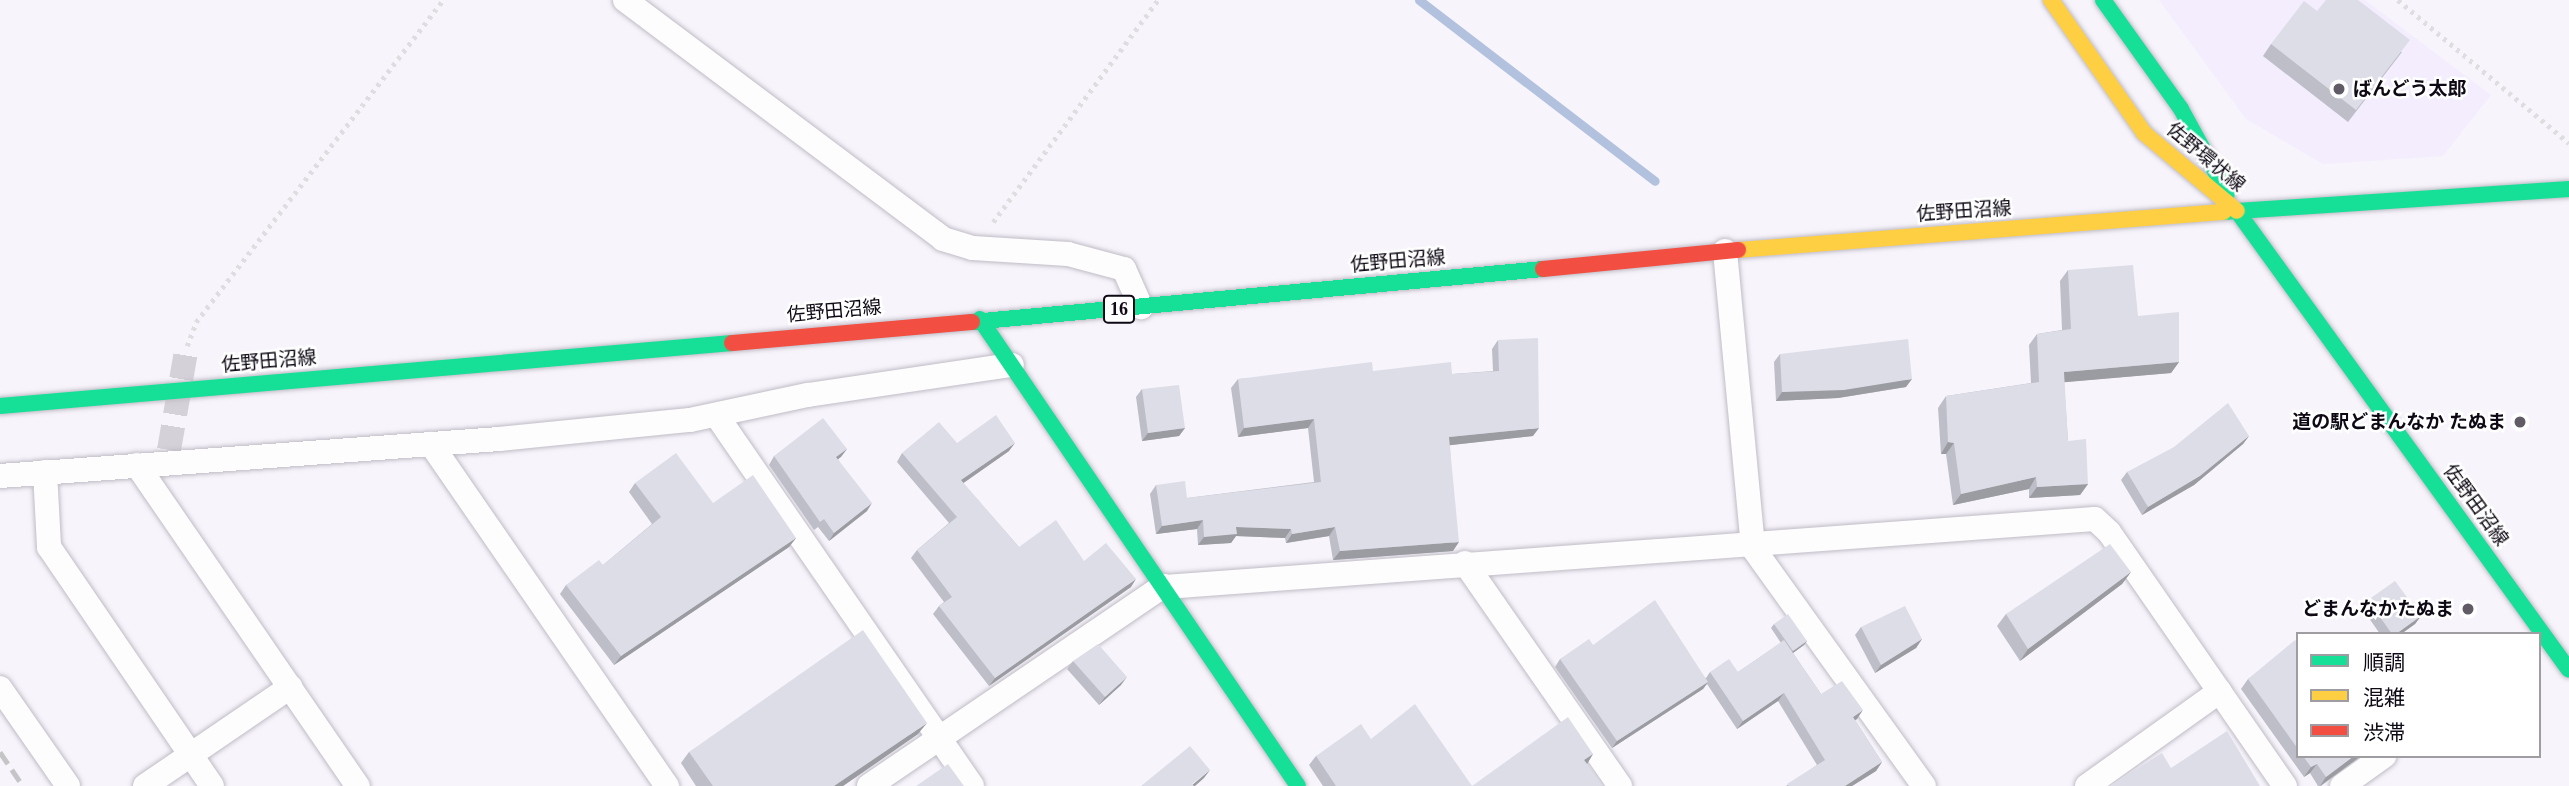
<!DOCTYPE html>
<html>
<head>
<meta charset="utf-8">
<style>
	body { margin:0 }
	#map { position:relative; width:2569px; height:786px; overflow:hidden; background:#f7f4fb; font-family:"Times New Roman","Noto Sans JP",serif }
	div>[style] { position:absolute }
	.built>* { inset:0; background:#f3edfd }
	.stream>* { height:9px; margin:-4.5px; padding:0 4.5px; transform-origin:4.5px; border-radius:4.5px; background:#b2c2de }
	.street-tunnel>* { height:24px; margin-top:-12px; transform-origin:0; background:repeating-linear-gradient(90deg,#d4d1d8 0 24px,transparent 0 36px) }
	.path>* { height:4.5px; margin-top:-2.25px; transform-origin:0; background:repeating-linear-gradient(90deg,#dedde0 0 3.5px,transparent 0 8.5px) }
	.roads { filter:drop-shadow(0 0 2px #c0bcc6) drop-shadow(0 0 2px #c0bcc6) }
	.street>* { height:24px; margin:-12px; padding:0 12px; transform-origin:12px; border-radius:12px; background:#fefdfe }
	.fast>* { height:16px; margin:-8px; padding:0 8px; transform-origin:8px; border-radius:8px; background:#16e098 }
	.slow>* { height:16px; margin:-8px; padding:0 8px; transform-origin:8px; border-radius:8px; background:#ffcf43 }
	.jam>* { height:16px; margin:-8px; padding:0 8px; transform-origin:8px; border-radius:8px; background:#f24e42 }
	.rail>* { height:5px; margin-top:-2.5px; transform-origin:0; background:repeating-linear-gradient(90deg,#c5c4c6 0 14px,transparent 0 21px) }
	.wall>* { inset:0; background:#bebec8 }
	.shaded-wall>* { inset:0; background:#9b9ba2 }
	.building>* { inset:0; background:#dddde8 }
	.dots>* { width:19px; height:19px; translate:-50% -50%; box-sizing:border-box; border:4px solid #fff; border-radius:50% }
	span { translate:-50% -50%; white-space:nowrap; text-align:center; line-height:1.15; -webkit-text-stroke:5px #fff; paint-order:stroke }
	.shield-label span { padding:2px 5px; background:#fff; border:2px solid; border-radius:5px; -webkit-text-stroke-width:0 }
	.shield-label { font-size:18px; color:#0e0914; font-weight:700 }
	.poi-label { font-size:19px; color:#0e0914; font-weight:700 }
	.left { translate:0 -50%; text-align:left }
	.right { translate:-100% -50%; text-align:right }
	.street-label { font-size:19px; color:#0e0914 }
	.legend { position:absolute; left:2296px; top:632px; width:245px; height:126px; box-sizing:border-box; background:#fff; border:2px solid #9f9da1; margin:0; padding:9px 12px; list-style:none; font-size:21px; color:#0e0914 }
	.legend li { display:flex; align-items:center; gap:14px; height:35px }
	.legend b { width:35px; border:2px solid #9f9da1 }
</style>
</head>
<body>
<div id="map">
	<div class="built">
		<i style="clip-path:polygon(2159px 0,2365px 0,2491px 95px,2443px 156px,2323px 164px,2246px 119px)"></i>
	</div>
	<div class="stream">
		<i style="left:1419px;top:0;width:297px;rotate:37.5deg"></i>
	</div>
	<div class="street-tunnel">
		<i style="left:169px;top:450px;width:106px;rotate:-80.2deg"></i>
	</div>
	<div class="path">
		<i style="left:2398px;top:0;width:223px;rotate:39.9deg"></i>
		<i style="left:993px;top:222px;width:277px;rotate:-53.4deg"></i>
		<i style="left:187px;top:346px;width:26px;rotate:-69deg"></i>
		<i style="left:196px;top:322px;width:406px;rotate:-52.5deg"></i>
	</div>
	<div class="roads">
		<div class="street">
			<i style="left:625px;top:0;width:398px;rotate:36.9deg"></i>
			<i style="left:943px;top:239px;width:31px;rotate:17deg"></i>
			<i style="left:973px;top:248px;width:95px;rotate:3.6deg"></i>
			<i style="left:1068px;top:254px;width:58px;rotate:15deg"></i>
			<i style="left:1124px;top:269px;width:42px;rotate:65.9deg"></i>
			<i style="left:1725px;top:251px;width:298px;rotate:84.6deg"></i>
			<i style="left:1753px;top:548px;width:293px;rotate:54.3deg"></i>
			<i style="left:717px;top:416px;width:449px;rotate:55.4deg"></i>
			<i style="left:431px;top:444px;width:416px;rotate:55.4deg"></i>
			<i style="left:137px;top:465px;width:390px;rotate:55.5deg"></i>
			<i style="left:45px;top:472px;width:75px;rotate:86.9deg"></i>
			<i style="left:49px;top:547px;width:289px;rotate:55.7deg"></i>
			<i style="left:0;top:476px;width:500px;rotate:-4.24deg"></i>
			<i style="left:499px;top:439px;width:192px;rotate:-5.7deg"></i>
			<i style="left:690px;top:420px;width:121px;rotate:-12deg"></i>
			<i style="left:808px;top:395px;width:206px;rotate:-8.4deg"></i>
			<i style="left:1465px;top:563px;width:272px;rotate:55.2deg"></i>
			<i style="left:1165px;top:587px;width:932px;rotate:-4.18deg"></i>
			<i style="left:2095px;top:519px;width:19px;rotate:43deg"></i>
			<i style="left:2109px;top:532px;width:309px;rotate:55.3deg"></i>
			<i style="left:0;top:688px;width:119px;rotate:55.2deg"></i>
			<i style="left:145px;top:786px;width:176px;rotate:-34.3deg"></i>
			<i style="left:869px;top:786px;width:356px;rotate:-34.2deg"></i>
			<i style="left:2087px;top:786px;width:163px;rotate:-35.5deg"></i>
			<i style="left:2342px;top:786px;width:52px;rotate:-35.5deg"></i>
		</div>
		<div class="fast">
			<i style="left:2103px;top:0;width:134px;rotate:54.4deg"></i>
			<i style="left:2181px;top:109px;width:96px;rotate:61.3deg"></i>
			<i style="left:2237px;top:211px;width:333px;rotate:-3.8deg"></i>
			<i style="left:2224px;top:212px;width:13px;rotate:-4deg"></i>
			<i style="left:2237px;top:211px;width:566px;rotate:54.12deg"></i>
			<i style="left:980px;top:319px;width:565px;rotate:55.75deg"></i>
			<i style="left:972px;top:322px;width:573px;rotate:-5.3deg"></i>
			<i style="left:0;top:406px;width:735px;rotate:-4.92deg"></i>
		</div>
		<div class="slow">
			<i style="left:2051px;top:0;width:162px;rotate:55deg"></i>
			<i style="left:2144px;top:133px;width:121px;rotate:40deg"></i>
			<i style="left:1738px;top:250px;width:487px;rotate:-4.5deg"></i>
		</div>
		<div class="jam">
			<i style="left:1543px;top:269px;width:196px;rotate:-5.6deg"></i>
			<i style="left:732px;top:343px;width:241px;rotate:-5deg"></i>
		</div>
	</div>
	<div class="rail">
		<i style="left:0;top:752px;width:41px;rotate:55.9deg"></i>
	</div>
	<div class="wall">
		<i style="clip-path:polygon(2271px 44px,2402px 52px,2348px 122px,2263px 56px)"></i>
		<i style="clip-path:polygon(2068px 270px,2138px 316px,2179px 362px,2171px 373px,2064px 382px,2068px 441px,2088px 484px,2080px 495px,2029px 498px,2029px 489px,1953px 505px,1946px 454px,1941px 454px,1938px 408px,1946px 396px,2031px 383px,2029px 345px,2037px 334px,2062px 330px,2060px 281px)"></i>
		<i style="clip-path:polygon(1498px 340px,1533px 436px,1450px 445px,1453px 551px,1333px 560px,1329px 536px,1286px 543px,1285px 538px,1236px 536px,1231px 543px,1198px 545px,1197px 529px,1156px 534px,1150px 494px,1156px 485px,1187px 498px,1314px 482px,1308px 428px,1238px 437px,1231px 388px,1238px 379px,1373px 371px,1452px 374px,1493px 371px,1492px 349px)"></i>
		<i style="clip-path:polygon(1780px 354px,1906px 387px,1838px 398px,1776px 401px,1774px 362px)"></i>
		<i style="clip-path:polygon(1142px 389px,1185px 428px,1179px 436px,1142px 441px,1136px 397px)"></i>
		<i style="clip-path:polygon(2249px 436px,2243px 444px,2194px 485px,2142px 515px,2121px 480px,2127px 472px)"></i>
		<i style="clip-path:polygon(847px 449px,838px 459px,867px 511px,829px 541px,818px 527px,814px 530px,769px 465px,774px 456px)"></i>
		<i style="clip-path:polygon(1009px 451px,963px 483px,1019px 547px,1084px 561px,1131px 587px,989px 686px,933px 614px,939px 606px,944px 602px,911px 558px,917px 550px,949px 523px,897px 462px,902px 453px)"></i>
		<i style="clip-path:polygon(635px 483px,713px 503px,796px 538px,789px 547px,614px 665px,560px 594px,566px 585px,603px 565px,652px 524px,629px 492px)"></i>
		<i style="clip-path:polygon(2131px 572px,2122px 584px,2020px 661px,1997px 626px,2006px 614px)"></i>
		<i style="clip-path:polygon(2368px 600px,2421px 616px,2415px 624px,2401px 634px,2380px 634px,2362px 608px)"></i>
		<i style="clip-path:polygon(1774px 624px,1807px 641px,1804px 645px,1793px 653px,1821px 694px,1857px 719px,1855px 720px,1882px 762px,1876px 771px,1852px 786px,1786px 786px,1817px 765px,1778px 701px,1737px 729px,1707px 684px,1703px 689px,1612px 748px,1555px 667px,1560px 659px,1593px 645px,1706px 678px,1710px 672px,1738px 672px,1781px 643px,1771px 628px)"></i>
		<i style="clip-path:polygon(1861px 627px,1922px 639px,1916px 648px,1875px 673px,1855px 635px)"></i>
		<i style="clip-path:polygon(2298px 643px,2298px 756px,2361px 756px,2321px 786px,2318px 786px,2310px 773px,2304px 777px,2241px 689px,2248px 679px)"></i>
		<i style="clip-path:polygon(1073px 661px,1121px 685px,1099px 705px,1067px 669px)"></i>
		<i style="clip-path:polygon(918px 734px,843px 786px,696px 786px,681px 763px,689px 752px)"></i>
		<i style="clip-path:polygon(1371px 739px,1472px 786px,1593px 754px,1587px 764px,1603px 786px,1323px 786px,1309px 765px,1316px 756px)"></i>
	</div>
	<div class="shaded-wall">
		<i style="clip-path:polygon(2179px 362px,2171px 373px,2056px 383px,2064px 372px)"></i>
		<i style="clip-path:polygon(1912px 379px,1906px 387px,1838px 398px,1776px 401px,1782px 392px)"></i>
		<i style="clip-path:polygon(1314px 419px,1308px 428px,1238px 437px,1244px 428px)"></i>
		<i style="clip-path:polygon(1185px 428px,1179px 436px,1142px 441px,1148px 433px)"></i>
		<i style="clip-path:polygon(1539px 428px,1533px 436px,1443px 446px,1449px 437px)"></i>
		<i style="clip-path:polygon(2249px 436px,2243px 444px,2194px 485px,2142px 515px,2148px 507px)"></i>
		<i style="clip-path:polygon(1948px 442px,1954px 443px,1946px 454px,1941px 454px)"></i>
		<i style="clip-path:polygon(1015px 443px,1009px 451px,955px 489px,961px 480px)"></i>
		<i style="clip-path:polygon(847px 449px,841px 457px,830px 465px,836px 457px)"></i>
		<i style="clip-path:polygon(2036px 477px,2029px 489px,1953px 505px,1961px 494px)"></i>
		<i style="clip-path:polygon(2088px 484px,2080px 495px,2029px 498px,2037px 487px)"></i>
		<i style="clip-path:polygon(872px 503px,867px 511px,829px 541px,834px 533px)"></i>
		<i style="clip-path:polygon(1203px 520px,1197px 529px,1156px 534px,1162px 526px)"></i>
		<i style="clip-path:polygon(1236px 527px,1291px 529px,1285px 538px,1236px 536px,1231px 543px,1198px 545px,1204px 537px)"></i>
		<i style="clip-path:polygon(1335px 527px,1329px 536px,1286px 543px,1292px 534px)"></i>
		<i style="clip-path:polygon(796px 538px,789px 547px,614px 665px,621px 656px)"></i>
		<i style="clip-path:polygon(1459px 542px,1453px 551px,1333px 560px,1340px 551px)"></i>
		<i style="clip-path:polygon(2131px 572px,2122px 584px,2020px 661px,2028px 649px)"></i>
		<i style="clip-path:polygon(1136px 579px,1131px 587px,989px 686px,995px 678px)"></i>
		<i style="clip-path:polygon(2421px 616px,2415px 624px,2401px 634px,2396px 634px)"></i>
		<i style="clip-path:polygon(1922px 639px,1916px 648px,1875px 673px,1881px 665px)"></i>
		<i style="clip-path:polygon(1807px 641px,1804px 645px,1790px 655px,1793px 651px)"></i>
		<i style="clip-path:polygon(1127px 677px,1121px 685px,1099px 705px,1105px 697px)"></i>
		<i style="clip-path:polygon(1708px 682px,1703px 689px,1612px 748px,1617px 741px)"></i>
		<i style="clip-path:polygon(1784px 693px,1778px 701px,1737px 729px,1743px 721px)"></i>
		<i style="clip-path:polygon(1863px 710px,1857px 719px,1847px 725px,1853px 717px)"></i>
		<i style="clip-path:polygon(927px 723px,918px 734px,843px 786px,834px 786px)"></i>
		<i style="clip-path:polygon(1593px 754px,1587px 764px,1584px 760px)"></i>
		<i style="clip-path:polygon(2354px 756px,2361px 756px,2320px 786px,2326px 777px)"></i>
		<i style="clip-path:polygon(1882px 762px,1876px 771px,1852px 786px,1845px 786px)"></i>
		<i style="clip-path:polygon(2317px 764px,2310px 773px,2304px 777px,2311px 767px)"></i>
		<i style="clip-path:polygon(1210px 770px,1204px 778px,1195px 786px,1191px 786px)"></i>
	</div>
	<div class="building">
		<i style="clip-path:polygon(2326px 0,2358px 0,2410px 40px,2356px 110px,2271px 44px,2304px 1px,2317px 11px)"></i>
		<i style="clip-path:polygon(2133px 265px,2138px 316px,2179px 312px,2179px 362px,2064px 372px,2068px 441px,2086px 439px,2088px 484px,2037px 487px,2036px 477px,1961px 494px,1954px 443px,1948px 442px,1946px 396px,2039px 382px,2037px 334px,2071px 329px,2068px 270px)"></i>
		<i style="clip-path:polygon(1538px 338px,1539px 428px,1449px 437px,1459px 542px,1340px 551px,1335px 527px,1292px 534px,1291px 529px,1236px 527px,1237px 534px,1204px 537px,1203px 520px,1162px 526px,1156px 485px,1185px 481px,1187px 498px,1321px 482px,1314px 419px,1244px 428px,1238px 379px,1372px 362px,1373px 371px,1451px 362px,1452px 374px,1499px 371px,1498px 340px)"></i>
		<i style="clip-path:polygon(1908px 339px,1912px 379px,1844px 390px,1782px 392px,1780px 354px)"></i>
		<i style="clip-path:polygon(1179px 385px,1185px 428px,1148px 433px,1142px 389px)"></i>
		<i style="clip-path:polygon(2228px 403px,2249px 436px,2200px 476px,2148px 507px,2127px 472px,2174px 447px)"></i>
		<i style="clip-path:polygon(996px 415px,1015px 443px,961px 480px,1019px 547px,1056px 520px,1084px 561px,1106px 543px,1136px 579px,995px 678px,939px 606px,952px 597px,917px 550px,957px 517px,902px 453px,939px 422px,957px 443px)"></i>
		<i style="clip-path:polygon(823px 418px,847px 449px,836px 457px,872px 503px,834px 533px,824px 519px,820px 522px,774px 456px)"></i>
		<i style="clip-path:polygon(676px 453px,713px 503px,753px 475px,796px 538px,621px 656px,566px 585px,599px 560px,603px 565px,661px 517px,635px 483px)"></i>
		<i style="clip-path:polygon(2110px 544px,2131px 572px,2028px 649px,2006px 614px)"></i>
		<i style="clip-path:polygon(2395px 581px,2421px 616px,2396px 634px,2392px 634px,2368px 600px)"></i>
		<i style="clip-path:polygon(1655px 600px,1708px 682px,1617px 741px,1560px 659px,1589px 639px,1593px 645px)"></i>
		<i style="clip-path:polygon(1905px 606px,1922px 639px,1881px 665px,1861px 627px)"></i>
		<i style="clip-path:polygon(1788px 614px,1807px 641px,1793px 651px,1774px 624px)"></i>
		<i style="clip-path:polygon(863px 630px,927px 723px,834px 786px,713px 786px,689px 752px)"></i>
		<i style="clip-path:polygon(1784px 640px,1821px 694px,1842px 681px,1863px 710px,1853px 717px,1882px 762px,1845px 786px,1789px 786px,1787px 784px,1825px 760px,1784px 693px,1743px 721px,1710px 672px,1729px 659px,1738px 672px)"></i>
		<i style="clip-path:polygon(2295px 640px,2298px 643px,2298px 749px,2248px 679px)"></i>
		<i style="clip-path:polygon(1098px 644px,1127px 677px,1105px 697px,1073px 661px)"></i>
		<i style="clip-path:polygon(1415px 704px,1472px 786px,1568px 717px,1593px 754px,1584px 760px,1603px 786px,1336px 786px,1316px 756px,1361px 724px,1371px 739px)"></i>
		<i style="clip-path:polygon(2227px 731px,2260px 786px,2109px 786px,2162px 753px,2171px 768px)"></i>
		<i style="clip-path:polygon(1190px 746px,1210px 770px,1192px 784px,1194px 786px,1141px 786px)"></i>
		<i style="clip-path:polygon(2303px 756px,2354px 756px,2326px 777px,2317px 764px,2311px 767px)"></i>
		<i style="clip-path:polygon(948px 764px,964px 786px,916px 786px)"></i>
	</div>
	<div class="dots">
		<i style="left:2339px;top:89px;background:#605b65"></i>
		<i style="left:2520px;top:422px;background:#605b65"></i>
		<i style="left:2468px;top:609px;background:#605b65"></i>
	</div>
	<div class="shield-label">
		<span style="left:1119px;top:309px">16</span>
	</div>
	<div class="poi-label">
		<span class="left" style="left:2353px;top:89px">ばんどう太郎</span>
		<span class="right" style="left:2506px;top:422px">道の駅どまんなか たぬま</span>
		<span class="right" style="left:2454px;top:609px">どまんなかたぬま</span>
	</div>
	<div class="street-label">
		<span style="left:2206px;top:157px;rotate:40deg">佐野環状線</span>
		<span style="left:1964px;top:211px;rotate:-4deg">佐野田沼線</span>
		<span style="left:1398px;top:261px;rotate:-5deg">佐野田沼線</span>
		<span style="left:834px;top:311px;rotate:-5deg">佐野田沼線</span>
		<span style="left:269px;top:361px;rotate:-5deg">佐野田沼線</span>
		<span style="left:2476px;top:505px;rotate:54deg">佐野田沼線</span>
	</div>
	<ul class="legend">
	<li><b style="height:9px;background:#16e098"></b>順調</li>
	<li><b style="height:9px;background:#ffcf43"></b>混雑</li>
	<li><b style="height:9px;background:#f24e42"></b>渋滞</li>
	</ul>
</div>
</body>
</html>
